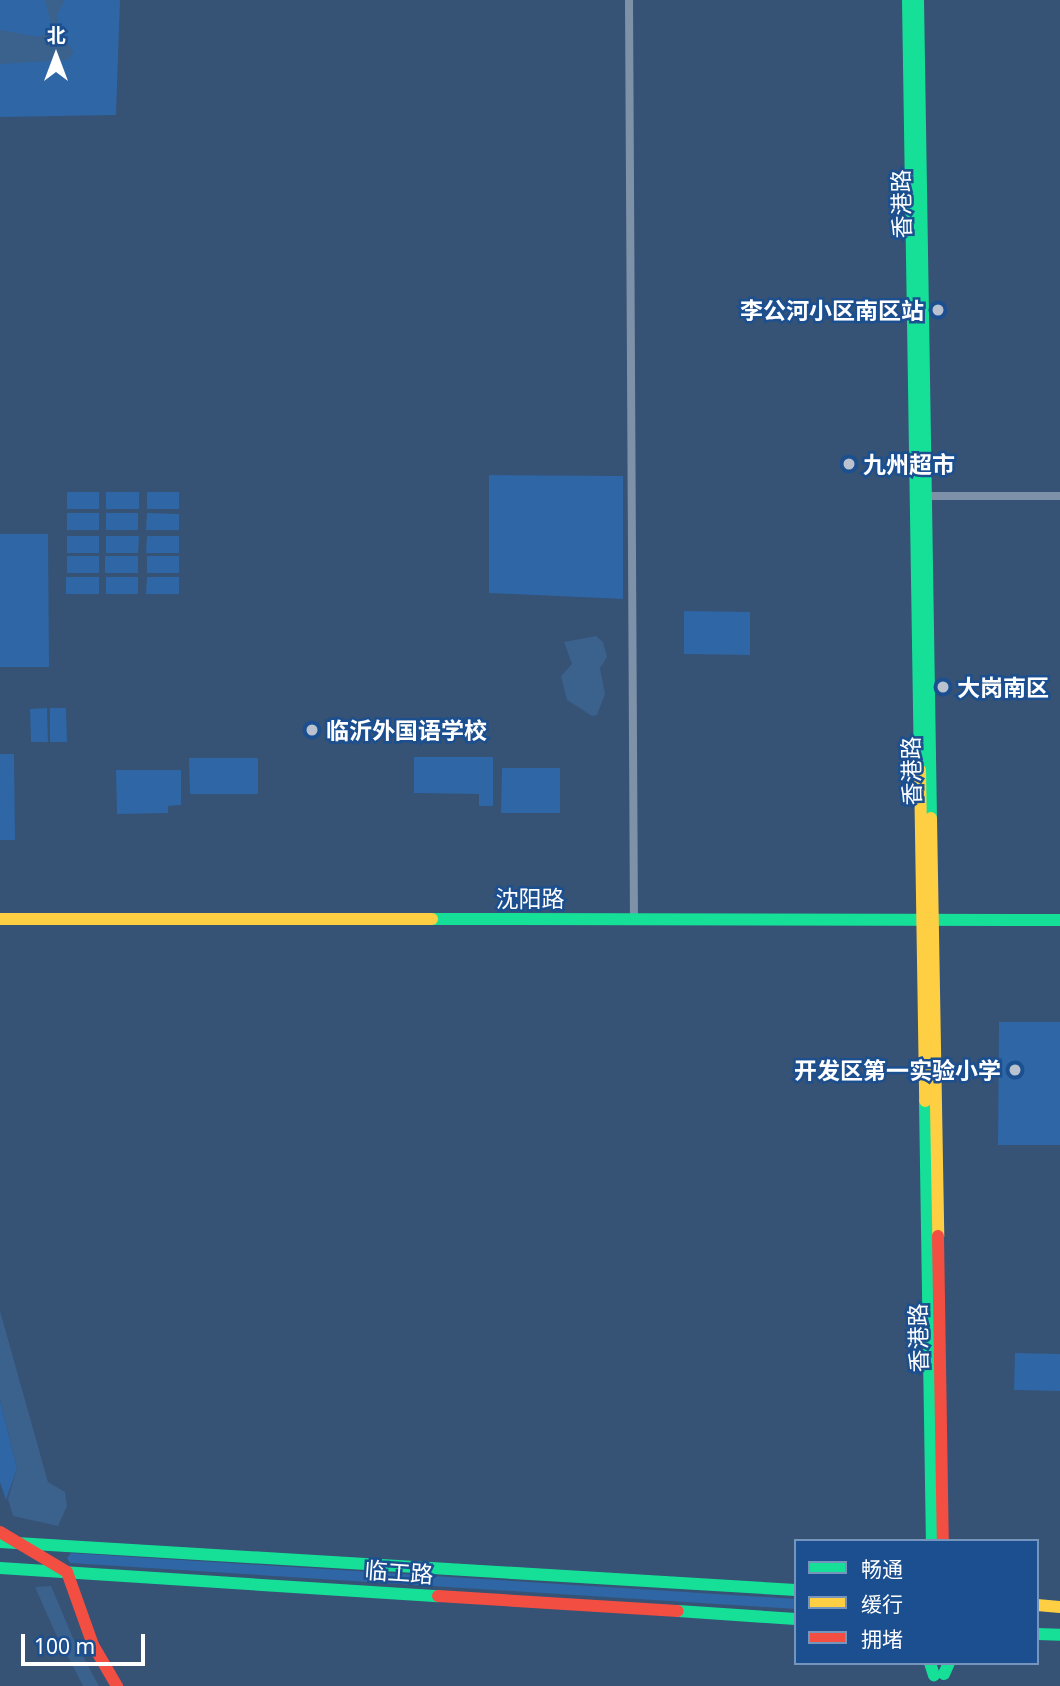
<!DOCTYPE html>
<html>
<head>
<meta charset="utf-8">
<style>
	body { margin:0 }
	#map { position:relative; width:1060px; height:1686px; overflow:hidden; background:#365274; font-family:"Noto Sans","Noto Sans SC",sans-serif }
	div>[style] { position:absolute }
	.green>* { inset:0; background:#2f66a5 }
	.water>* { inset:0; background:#3b618d }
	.street>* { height:8px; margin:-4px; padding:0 4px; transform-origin:4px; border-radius:4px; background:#7d92a8 }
	.fast>* { height:12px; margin:-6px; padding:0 6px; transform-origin:6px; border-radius:6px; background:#16e098 }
	.slow>* { height:12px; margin:-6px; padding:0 6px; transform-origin:6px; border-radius:6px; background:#ffcf43 }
	.jam>* { height:12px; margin:-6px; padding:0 6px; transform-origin:6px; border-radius:6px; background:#f24e42 }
	.dots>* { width:19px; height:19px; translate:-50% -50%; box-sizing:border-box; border:4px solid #1b4f8f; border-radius:50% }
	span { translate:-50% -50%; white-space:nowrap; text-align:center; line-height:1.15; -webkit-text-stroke:5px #1b4f8f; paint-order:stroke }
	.street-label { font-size:23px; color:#fff }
	.poi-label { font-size:23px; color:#fff; font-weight:700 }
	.right { translate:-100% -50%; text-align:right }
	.left { translate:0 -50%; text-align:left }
	.legend { position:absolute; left:794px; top:1539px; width:245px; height:126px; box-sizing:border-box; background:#1b4f8f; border:2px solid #7695bc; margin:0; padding:9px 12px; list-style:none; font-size:21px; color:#fff }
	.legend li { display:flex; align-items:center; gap:14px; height:35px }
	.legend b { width:35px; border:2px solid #7695bc }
	.north { position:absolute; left:21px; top:21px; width:70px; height:70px; -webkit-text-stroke:5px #1b4f8f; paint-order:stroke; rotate:0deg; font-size:19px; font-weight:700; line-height:28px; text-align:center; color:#fff }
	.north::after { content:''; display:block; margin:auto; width:24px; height:32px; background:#fff; clip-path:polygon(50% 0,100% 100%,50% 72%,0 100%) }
	.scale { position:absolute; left:21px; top:1634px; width:124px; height:32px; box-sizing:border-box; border:4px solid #fff; border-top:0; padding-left:9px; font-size:21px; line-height:24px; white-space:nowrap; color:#fff; -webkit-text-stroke:5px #1b4f8f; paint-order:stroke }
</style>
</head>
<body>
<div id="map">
	<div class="green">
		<i style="clip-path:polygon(0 0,120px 0,116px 115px,0 117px)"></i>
		<i style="clip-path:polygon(489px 475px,623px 476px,623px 599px,489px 593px)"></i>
		<i style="clip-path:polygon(67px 492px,99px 492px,99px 509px,67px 509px)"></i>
		<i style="clip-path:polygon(106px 492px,139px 492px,139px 509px,106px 509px)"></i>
		<i style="clip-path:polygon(147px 492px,179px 492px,179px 509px,147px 509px)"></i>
		<i style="clip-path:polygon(67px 513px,99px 513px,99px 530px,67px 530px)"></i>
		<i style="clip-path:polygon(106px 513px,138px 513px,138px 530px,106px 530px)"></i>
		<i style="clip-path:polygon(147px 513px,179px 514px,179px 530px,146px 530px)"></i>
		<i style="clip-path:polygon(0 534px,48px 534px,49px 667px,0 667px)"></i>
		<i style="clip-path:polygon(67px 536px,99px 536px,99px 553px,67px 553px)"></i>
		<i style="clip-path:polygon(106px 536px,139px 536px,138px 553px,106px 553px)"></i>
		<i style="clip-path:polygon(147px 536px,179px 536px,179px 553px,146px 553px)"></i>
		<i style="clip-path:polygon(67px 556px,99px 556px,99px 573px,67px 573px)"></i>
		<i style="clip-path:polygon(105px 556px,138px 556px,138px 573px,105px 573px)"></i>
		<i style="clip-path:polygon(147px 556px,179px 556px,179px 573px,147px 573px)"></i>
		<i style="clip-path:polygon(66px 577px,99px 577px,99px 594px,66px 594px)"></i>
		<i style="clip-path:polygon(106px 577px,138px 577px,138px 594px,106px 594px)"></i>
		<i style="clip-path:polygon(147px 577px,179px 577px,179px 594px,146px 594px)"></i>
		<i style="clip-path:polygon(684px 611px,750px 612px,750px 655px,684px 654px)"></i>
		<i style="clip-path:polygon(47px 708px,48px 742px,31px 742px,30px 709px)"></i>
		<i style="clip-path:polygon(50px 708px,66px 708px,67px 742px,50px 742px)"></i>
		<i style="clip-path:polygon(0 754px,14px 754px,15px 840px,0 840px)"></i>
		<i style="clip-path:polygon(414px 757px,493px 757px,493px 806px,479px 806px,479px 794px,414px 793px)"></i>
		<i style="clip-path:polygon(189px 758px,258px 758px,258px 794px,190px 794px)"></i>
		<i style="clip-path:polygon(502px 768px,560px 768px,560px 813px,501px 813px)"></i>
		<i style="clip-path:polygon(116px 770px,181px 770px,181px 805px,168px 806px,168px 813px,117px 814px)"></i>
		<i style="clip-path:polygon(999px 1022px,1060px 1022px,1060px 1145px,998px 1145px)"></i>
		<i style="clip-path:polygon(1015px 1353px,1060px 1354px,1060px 1391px,1014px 1390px)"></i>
		<i style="clip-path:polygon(0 1400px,17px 1468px,6px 1500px,0 1482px)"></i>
		<i style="clip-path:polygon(71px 1553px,796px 1599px,796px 1609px,70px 1563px,67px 1558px)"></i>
	</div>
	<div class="water">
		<i style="clip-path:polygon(45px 0,65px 0,57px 14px,58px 29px,74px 52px,68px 60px,0 64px,0 30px,38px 37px,48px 33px,51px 23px)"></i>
		<i style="clip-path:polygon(596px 636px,603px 642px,607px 657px,600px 668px,605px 694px,597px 715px,592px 716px,567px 700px,561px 676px,572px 664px,564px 642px)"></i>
		<i style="clip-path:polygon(0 1311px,48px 1482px,65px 1492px,67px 1506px,58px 1526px,13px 1516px,8px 1499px,17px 1468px,0 1400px)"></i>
		<i style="clip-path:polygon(51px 1586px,73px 1638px,99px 1686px,83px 1686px,54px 1630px,35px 1587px)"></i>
	</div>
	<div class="street">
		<i style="left:629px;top:0;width:919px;rotate:89.69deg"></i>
		<i style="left:923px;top:496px;width:137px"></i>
	</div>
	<div class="fast">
		<i style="left:908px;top:0;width:770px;rotate:89.11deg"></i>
		<i style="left:918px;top:0;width:818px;rotate:89.09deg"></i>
		<i style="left:432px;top:919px;width:628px;rotate:0.09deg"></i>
		<i style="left:925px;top:1101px;width:440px;rotate:89.1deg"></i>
		<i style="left:0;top:1542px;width:797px;rotate:3.45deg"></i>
		<i style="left:0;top:1568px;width:439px;rotate:3.7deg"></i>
		<i style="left:678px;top:1611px;width:118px;rotate:3.9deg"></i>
		<i style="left:1037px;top:1634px;width:23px;rotate:2deg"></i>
		<i style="left:930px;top:1663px;width:13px;rotate:72deg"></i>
		<i style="left:944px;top:1674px;width:12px;rotate:-66deg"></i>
	</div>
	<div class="slow">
		<i style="left:920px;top:770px;width:331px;rotate:89.1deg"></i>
		<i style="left:931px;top:818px;width:418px;rotate:89deg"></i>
		<i style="left:0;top:919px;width:432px"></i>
		<i style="left:1037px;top:1605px;width:23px;rotate:5deg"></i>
	</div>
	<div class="jam">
		<i style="left:938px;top:1236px;width:305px;rotate:89.1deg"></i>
		<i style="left:0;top:1532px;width:78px;rotate:30.8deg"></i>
		<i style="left:67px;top:1572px;width:77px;rotate:70.4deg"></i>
		<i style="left:93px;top:1645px;width:48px;rotate:59.7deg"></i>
		<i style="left:438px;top:1596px;width:240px;rotate:3.6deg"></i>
	</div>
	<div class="dots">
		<i style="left:938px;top:310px;background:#b9c2ce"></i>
		<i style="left:849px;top:464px;background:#b9c2ce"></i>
		<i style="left:943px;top:687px;background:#b9c2ce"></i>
		<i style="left:312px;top:730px;background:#b9c2ce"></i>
		<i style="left:1015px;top:1070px;background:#b9c2ce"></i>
	</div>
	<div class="street-label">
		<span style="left:901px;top:204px;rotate:-91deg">香港路</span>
		<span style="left:911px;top:771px;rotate:-91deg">香港路</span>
		<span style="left:530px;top:898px">沈阳路</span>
		<span style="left:918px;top:1338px;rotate:-91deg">香港路</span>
		<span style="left:399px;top:1572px;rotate:4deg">临工路</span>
	</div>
	<div class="poi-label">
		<span class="right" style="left:924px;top:310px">李公河小区南区站</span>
		<span class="left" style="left:863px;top:464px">九州超市</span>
		<span class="left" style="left:957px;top:687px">大岗南区</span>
		<span class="left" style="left:326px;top:730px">临沂外国语学校</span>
		<span class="right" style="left:1001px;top:1070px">开发区第一实验小学</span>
	</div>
	<ul class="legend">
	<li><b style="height:9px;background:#16e098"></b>畅通</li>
	<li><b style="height:9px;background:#ffcf43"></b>缓行</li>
	<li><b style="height:9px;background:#f24e42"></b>拥堵</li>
	</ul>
	<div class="north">北</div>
	<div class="scale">100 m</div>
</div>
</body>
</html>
